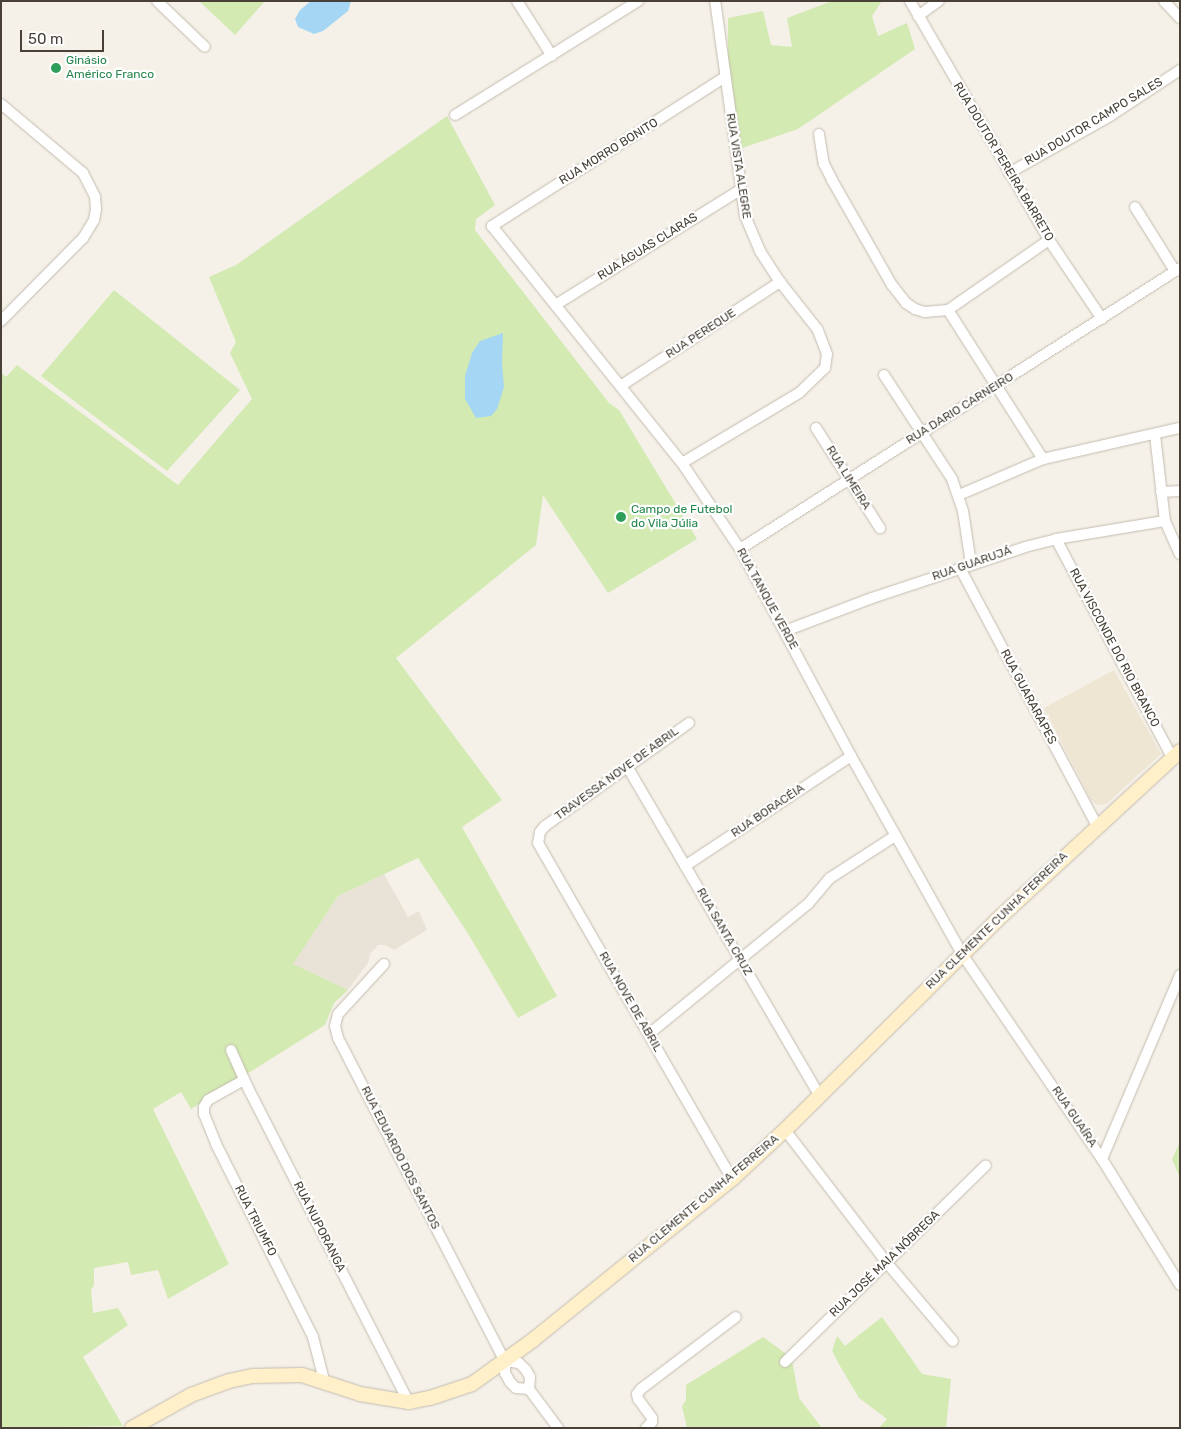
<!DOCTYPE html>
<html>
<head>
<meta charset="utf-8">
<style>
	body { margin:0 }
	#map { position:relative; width:1181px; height:1429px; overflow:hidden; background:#f5f1e9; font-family:Rubik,sans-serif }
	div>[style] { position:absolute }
	.residential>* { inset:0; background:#e9e3d7 }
	.education>* { inset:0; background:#eee6d3 }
	.green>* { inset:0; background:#d3eab2 }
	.water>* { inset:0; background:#a5d6f3 }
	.roads { filter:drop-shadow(0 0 1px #c4bbae) drop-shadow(0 0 1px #c4bbae) }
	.street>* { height:10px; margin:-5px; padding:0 5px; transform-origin:5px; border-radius:5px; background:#fff }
	.secondary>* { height:14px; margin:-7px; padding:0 7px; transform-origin:7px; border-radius:7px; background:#fff0c9 }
	.dots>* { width:14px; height:14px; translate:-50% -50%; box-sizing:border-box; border:2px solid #fff; border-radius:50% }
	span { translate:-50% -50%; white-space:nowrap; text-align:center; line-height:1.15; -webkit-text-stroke:4.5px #fff; paint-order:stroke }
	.leisure-label { font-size:12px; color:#27864d }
	.left { translate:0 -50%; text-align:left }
	.street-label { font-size:12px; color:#494137 }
	.frame { position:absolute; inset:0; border:2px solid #494137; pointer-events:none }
	.scale { position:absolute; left:20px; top:30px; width:84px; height:22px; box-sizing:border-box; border:2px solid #494137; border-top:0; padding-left:6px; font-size:15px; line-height:18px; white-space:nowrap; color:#494137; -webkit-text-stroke:4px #fff; paint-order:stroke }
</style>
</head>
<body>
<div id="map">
	<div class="residential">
		<i style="clip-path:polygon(384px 874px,408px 917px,419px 911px,427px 930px,394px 950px,385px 945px,378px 945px,370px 954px,368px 963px,348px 990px,292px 964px,338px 896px)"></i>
	</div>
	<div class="education">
		<i style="clip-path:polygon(1114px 670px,1161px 754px,1106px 804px,1097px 805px,1091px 800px,1044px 708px)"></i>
	</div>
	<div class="green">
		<i style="clip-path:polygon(199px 1px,265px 1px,235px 35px)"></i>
		<i style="clip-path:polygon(832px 1px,882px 1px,872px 16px,878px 36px,907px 23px,915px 49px,798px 129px,739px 149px,728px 80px,728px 18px,763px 11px,771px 45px,792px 47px,787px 18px)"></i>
		<i style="clip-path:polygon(447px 116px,495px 205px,476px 219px,475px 230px,609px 403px,619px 410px,697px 539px,608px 593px,543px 495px,536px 545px,396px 658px,502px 800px,462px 827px,557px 996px,518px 1018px,467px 932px,418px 858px,338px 896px,293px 964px,348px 990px,334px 1003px,325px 1025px,191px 1109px,181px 1092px,153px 1109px,229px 1264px,168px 1299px,158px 1270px,131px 1275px,128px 1262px,94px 1268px,94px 1286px,91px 1289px,93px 1313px,118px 1308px,128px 1325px,83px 1357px,123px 1426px,1px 1428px,1px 372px,6px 377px,17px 365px,178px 485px,252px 399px,230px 353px,236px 342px,209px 277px,236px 265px)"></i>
		<i style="clip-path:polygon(114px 290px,240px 390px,167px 471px,41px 376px)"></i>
		<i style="clip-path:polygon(1180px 1142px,1180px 1178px,1172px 1159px)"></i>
		<i style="clip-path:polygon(882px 1317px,922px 1374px,951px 1379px,946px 1428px,879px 1428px,887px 1419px,859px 1398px,840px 1366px,832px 1351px,837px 1336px,845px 1346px)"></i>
		<i style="clip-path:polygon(763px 1337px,785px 1353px,792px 1361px,799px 1398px,822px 1428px,687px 1428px,682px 1406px,686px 1400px,686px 1385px)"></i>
	</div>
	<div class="water">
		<i style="clip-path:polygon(311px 1px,351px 1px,348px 11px,323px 31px,314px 34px,298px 27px,295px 19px,300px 10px)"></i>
		<i style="clip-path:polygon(503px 333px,502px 363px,504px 387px,497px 409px,491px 416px,476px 418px,465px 399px,465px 376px,472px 353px,480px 341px)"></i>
	</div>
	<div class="roads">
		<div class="street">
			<i style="left:157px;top:1px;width:66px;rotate:43.8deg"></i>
			<i style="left:517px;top:1px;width:65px;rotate:57.5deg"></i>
			<i style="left:910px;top:1px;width:276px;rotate:59.8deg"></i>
			<i style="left:1049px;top:240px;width:95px;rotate:56.1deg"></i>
			<i style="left:1164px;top:1px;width:23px;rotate:47deg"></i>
			<i style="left:918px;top:16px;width:26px;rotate:-36deg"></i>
			<i style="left:725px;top:77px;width:277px;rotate:147.4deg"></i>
			<i style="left:492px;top:226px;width:304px;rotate:51.3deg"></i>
			<i style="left:682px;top:463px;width:104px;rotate:56deg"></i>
			<i style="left:740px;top:549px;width:235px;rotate:61.8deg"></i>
			<i style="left:851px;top:756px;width:227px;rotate:60.7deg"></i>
			<i style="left:962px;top:954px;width:248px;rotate:55.7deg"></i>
			<i style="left:1102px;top:1159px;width:148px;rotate:58.2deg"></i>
			<i style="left:1px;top:104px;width:107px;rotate:40.1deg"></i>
			<i style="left:83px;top:173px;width:27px;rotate:63deg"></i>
			<i style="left:95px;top:197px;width:12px;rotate:85deg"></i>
			<i style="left:96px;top:209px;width:11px;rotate:100deg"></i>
			<i style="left:94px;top:220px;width:21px;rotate:121deg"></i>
			<i style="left:83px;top:238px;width:117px;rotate:134.7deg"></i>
			<i style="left:455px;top:115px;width:216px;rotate:-31.9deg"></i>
			<i style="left:819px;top:134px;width:30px;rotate:81deg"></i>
			<i style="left:824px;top:164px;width:18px;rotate:63deg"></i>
			<i style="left:832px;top:180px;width:121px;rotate:60.3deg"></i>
			<i style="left:892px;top:285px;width:23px;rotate:52deg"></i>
			<i style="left:906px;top:303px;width:11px;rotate:34deg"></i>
			<i style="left:915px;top:309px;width:10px;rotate:17deg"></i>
			<i style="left:925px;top:312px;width:23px;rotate:-5deg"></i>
			<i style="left:1009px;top:173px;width:116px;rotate:-29.4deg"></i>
			<i style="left:1110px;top:116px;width:84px;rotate:-33.3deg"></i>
			<i style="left:1135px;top:207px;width:75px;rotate:58deg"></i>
			<i style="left:557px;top:304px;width:216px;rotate:-31.9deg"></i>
			<i style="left:948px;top:310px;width:177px;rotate:57.5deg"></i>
			<i style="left:948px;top:310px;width:123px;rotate:-34.7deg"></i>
			<i style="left:884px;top:375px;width:124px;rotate:56.8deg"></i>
			<i style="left:952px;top:479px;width:34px;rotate:71deg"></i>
			<i style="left:963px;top:511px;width:54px;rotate:81.4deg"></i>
			<i style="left:622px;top:385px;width:189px;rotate:-33.1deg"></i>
			<i style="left:816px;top:428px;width:119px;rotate:57.4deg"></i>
			<i style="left:1155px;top:435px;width:87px;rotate:83.4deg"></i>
			<i style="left:1165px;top:521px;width:36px;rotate:66deg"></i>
			<i style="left:682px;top:463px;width:136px;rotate:-30.9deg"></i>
			<i style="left:799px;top:393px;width:36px;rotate:-44deg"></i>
			<i style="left:825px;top:368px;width:14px;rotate:-82deg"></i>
			<i style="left:827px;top:354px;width:26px;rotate:-111deg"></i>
			<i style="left:818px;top:330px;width:61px;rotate:-128.4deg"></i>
			<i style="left:780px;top:282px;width:37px;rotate:-123deg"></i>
			<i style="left:760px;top:251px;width:38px;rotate:-113deg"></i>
			<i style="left:745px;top:216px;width:217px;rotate:-97.9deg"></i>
			<i style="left:1161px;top:492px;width:19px;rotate:-3deg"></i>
			<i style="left:959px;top:495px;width:91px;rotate:-23.2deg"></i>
			<i style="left:1043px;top:459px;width:140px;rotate:-12.8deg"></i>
			<i style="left:1056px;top:539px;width:247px;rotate:62deg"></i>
			<i style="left:740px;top:549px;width:522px;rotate:-32.56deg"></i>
			<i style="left:960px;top:568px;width:292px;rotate:62deg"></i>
			<i style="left:785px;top:631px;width:93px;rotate:-20.8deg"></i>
			<i style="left:872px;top:598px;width:161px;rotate:-18.4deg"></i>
			<i style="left:1025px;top:547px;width:32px;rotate:-14deg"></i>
			<i style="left:1056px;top:539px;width:110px;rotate:-9.4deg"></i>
			<i style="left:689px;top:723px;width:177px;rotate:144.4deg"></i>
			<i style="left:545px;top:826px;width:8px;rotate:130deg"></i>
			<i style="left:540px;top:832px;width:11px;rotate:100deg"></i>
			<i style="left:538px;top:843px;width:388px;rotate:60deg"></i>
			<i style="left:628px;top:768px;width:380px;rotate:59.7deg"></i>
			<i style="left:685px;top:866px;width:199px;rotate:-33.5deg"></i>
			<i style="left:384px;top:964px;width:68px;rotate:132.6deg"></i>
			<i style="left:338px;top:1014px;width:12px;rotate:104deg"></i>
			<i style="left:335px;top:1026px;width:12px;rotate:76deg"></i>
			<i style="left:338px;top:1038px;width:364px;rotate:62.7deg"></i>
			<i style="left:505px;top:1361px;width:12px;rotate:90deg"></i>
			<i style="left:505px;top:1373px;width:10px;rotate:61deg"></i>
			<i style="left:510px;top:1382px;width:8px;rotate:45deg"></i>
			<i style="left:516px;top:1388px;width:13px;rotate:4deg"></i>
			<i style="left:649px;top:1034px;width:205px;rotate:-39.3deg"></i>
			<i style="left:808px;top:904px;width:34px;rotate:-50deg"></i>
			<i style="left:830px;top:878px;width:77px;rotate:-32.9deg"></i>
			<i style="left:231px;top:1050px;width:44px;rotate:65.8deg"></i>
			<i style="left:249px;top:1090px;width:351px;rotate:62.9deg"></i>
			<i style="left:244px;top:1080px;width:41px;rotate:150.9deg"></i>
			<i style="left:208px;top:1100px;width:8px;rotate:120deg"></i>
			<i style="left:204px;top:1107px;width:7px;rotate:90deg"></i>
			<i style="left:204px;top:1114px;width:32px;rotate:68deg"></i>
			<i style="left:216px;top:1144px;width:216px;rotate:63.3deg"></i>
			<i style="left:313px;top:1337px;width:44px;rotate:75.7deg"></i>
			<i style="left:785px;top:1130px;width:168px;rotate:52.5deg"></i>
			<i style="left:887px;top:1263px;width:102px;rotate:49.8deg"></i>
			<i style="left:1102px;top:1159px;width:200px;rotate:-67deg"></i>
			<i style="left:505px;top:1361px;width:14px;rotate:8deg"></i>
			<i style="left:519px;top:1363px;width:10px;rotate:45deg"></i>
			<i style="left:526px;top:1370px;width:8px;rotate:60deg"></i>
			<i style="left:530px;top:1377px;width:12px;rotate:95deg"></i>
			<i style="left:529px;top:1389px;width:49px;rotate:53.4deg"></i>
			<i style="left:785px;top:1362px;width:281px;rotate:-44.4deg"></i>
			<i style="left:646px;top:1428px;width:8px;rotate:-45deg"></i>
			<i style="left:652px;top:1422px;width:4px;rotate:-90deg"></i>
			<i style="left:652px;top:1418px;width:24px;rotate:-126deg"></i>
			<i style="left:638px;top:1399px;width:5px;rotate:-101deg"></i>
			<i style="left:637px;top:1394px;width:6px;rotate:-51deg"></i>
			<i style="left:641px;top:1389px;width:119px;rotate:-37.2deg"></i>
		</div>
		<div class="secondary">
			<i style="left:132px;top:1428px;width:68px;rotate:-29.2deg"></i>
			<i style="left:191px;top:1395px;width:40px;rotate:-20.2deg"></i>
			<i style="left:229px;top:1381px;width:24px;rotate:-12deg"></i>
			<i style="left:252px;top:1376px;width:50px;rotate:-1.1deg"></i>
			<i style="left:302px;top:1375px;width:61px;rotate:18.1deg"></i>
			<i style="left:360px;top:1394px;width:50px;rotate:9.3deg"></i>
			<i style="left:409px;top:1402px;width:21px;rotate:-11deg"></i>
			<i style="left:430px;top:1398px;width:44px;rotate:-18.4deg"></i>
			<i style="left:472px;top:1384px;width:75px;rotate:-35.8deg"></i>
			<i style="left:533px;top:1340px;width:256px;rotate:-39deg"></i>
			<i style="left:732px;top:1179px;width:72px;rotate:-42.8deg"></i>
			<i style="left:785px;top:1130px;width:298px;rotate:-44.7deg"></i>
			<i style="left:997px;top:920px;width:249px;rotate:-42.7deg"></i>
		</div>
	</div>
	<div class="dots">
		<i style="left:56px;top:68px;background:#2e9e5b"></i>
		<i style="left:621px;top:517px;background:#2e9e5b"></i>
	</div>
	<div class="leisure-label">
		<span class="left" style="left:66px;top:68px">Ginásio<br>Américo Franco</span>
		<span class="left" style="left:631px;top:517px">Campo de Futebol<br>do Vila Júlia</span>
	</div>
	<div class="street-label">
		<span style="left:1094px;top:122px;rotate:-31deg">RUA DOUTOR CAMPO SALES</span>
		<span style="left:609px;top:152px;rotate:-32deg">RUA MORRO BONITO</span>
		<span style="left:1003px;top:162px;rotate:59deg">RUA DOUTOR PEREIRA BARRETO</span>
		<span style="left:738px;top:166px;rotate:81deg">RUA VISTA ALEGRE</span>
		<span style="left:648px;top:247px;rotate:-32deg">RUA ÁGUAS CLARAS</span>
		<span style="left:701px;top:334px;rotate:-33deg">RUA PEREQUE</span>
		<span style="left:960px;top:409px;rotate:-32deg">RUA DARIO CARNEIRO</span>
		<span style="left:848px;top:478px;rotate:58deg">RUA LIMEIRA</span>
		<span style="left:972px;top:564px;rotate:-19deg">RUA GUARUJÁ</span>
		<span style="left:767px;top:599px;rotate:61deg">RUA TANQUE VERDE</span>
		<span style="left:1114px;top:648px;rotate:62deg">RUA VISCONDE DO RIO BRANCO</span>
		<span style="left:1028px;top:697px;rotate:62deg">RUA GUARARAPES</span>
		<span style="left:617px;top:774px;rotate:-36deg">TRAVESSA NOVE DE ABRIL</span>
		<span style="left:768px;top:811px;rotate:-34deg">RUA BORACÉIA</span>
		<span style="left:997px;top:921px;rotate:-44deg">RUA CLEMENTE CUNHA FERREIRA</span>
		<span style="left:724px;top:932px;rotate:60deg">RUA SANTA CRUZ</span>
		<span style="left:630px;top:1002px;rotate:60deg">RUA NOVE DE ABRIL</span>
		<span style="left:1074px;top:1117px;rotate:56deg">RUA GUAÍRA</span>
		<span style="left:400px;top:1158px;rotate:63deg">RUA EDUARDO DOS SANTOS</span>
		<span style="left:704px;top:1199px;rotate:-40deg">RUA CLEMENTE CUNHA FERREIRA</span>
		<span style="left:255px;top:1221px;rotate:63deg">RUA TRIUMFO</span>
		<span style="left:319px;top:1227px;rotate:63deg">RUA NUPORANGA</span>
		<span style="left:885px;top:1264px;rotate:-44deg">RUA JOSÉ MAIA NÓBREGA</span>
	</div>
	<div class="frame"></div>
	<div class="scale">50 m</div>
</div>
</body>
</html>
